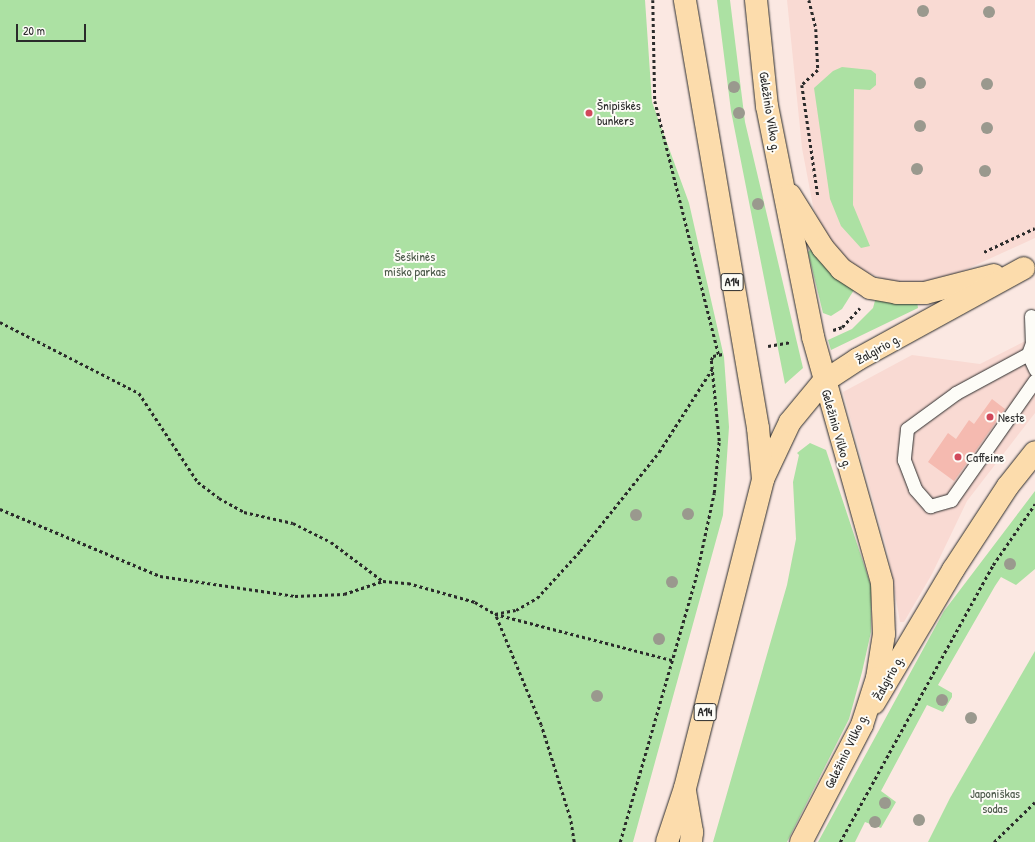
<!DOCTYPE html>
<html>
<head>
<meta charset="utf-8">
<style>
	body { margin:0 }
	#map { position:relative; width:1035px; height:842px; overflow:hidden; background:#fbe8e2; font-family:"Patrick Hand",sans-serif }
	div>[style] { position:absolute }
	.built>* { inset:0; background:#f9dad3 }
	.green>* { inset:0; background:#ace1a3 }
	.building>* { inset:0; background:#f5bab0 }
	.path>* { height:2.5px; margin-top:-1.25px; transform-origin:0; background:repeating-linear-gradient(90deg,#2b2b2b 0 3px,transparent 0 6px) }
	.roads { filter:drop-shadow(0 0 1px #2b2b2b) drop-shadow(0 0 1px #2b2b2b) }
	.lane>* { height:13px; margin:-6.5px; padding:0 6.5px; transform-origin:6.5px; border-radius:6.5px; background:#fdfcf7 }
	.primary>* { height:22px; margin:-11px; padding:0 11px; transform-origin:11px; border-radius:11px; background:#fcdcac }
	.highway>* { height:22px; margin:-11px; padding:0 11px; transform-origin:11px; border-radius:11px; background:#fcdcac }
	.trees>* { width:12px; height:12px; margin:-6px; border-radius:50%; background:#9a998e }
	.dots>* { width:11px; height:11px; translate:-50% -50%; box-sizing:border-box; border:2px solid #fdfcf7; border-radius:50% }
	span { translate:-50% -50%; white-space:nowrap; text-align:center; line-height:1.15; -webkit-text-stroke:4px #fdfcf7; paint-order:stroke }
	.shield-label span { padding:1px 3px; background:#fdfcf7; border:1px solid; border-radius:3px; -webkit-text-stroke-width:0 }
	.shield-label { font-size:12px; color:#2b2b2b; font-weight:700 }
	.poi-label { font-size:13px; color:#2b2b2b }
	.left { translate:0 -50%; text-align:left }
	.street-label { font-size:13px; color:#2b2b2b }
	.park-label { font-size:13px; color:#4b5849 }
	.scale { position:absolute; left:16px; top:24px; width:70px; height:18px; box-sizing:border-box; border:2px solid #2b2b2b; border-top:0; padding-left:5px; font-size:12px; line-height:14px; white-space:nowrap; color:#2b2b2b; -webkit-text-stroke:3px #fdfcf7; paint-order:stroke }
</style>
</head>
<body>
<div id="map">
	<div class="built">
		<i style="clip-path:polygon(787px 0,1035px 0,1035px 238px,956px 274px,913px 284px,890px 281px,860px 270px,843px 257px,823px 231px,813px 206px,802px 148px)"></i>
		<i style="clip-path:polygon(1035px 336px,1035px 413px,967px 501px,932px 574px,904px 622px,900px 622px,888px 553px,843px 392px,912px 355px,980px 364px)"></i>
	</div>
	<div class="green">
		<i style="clip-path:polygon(0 0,645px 0,652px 102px,689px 203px,724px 357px,729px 427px,723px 515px,633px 842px,0 842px)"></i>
		<i style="clip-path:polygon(717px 0,730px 0,745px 122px,803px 368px,785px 384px,731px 111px)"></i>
		<i style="clip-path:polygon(842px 67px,871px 70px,876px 74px,876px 85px,870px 90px,854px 89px,853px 205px,870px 246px,861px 248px,841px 226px,830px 199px,814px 88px,833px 71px)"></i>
		<i style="clip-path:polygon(811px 249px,854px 290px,842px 309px,831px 316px,823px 313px,808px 252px)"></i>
		<i style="clip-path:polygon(876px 297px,917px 302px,918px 308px,831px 350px,828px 340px,852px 329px,873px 308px)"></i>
		<i style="clip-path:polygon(810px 443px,826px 450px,871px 586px,871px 632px,862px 672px,849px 719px,787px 842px,713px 842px,787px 585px,796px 539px,793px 482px,799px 455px,797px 453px)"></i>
		<i style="clip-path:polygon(1035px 491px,1035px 569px,1016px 585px,1001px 577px,995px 586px,938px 685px,952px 693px,952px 697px,943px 712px,927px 705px,881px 791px,896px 802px,881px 828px,865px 822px,855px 842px,818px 842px,944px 611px)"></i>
		<i style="clip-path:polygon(1035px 651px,1035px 842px,928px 842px,950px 798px)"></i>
	</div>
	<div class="building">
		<i style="clip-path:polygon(992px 399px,1005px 409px,954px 481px,928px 462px,948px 433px,956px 439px,969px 420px,974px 424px)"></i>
	</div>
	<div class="path">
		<i style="left:653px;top:0;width:101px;rotate:88.9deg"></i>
		<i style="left:655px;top:101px;width:262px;rotate:75.9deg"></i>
		<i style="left:809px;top:0;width:30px;rotate:76deg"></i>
		<i style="left:816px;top:29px;width:41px;rotate:87.2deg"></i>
		<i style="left:818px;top:70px;width:22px;rotate:137deg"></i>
		<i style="left:802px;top:85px;width:112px;rotate:81.8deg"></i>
		<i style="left:984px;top:252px;width:56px;rotate:-25.2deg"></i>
		<i style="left:0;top:322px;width:156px;rotate:27.1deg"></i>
		<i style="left:139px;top:393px;width:107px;rotate:56.5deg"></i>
		<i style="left:198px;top:482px;width:26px;rotate:37deg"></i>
		<i style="left:219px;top:498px;width:29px;rotate:29deg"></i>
		<i style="left:244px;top:512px;width:50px;rotate:12.7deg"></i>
		<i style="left:293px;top:523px;width:42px;rotate:26.6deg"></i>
		<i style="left:331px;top:542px;width:65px;rotate:36.9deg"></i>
		<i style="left:833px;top:330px;width:9px;rotate:-18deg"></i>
		<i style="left:842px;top:327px;width:26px;rotate:-47deg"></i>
		<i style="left:768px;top:346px;width:22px;rotate:-10deg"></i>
		<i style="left:0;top:509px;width:173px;rotate:22.7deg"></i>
		<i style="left:160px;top:576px;width:136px;rotate:8.4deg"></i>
		<i style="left:295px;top:596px;width:49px;rotate:-2.3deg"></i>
		<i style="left:344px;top:594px;width:41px;rotate:-18.4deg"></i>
		<i style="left:383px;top:581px;width:25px;rotate:5deg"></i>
		<i style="left:408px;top:583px;width:70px;rotate:15.8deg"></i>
		<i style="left:475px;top:602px;width:23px;rotate:31deg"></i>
		<i style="left:495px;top:614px;width:183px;rotate:14.6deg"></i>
		<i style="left:574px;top:842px;width:24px;rotate:-99deg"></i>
		<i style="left:570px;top:818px;width:97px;rotate:-107.3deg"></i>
		<i style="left:541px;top:725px;width:120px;rotate:-112.5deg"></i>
		<i style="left:495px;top:614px;width:21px;rotate:-11deg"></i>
		<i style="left:516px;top:610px;width:24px;rotate:-30deg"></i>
		<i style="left:537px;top:598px;width:64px;rotate:-47.5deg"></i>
		<i style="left:580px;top:551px;width:127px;rotate:-51.4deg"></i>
		<i style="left:659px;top:452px;width:98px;rotate:-57.4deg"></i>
		<i style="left:620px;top:842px;width:276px;rotate:-74deg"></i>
		<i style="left:696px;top:577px;width:86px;rotate:-77.9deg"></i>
		<i style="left:714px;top:493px;width:52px;rotate:-84.5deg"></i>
		<i style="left:719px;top:441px;width:81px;rotate:-95.6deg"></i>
		<i style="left:711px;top:360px;width:4px;rotate:-63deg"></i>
		<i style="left:713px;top:356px;width:10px;rotate:-11deg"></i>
		<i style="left:840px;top:842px;width:316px;rotate:-61.1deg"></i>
		<i style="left:993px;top:565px;width:74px;rotate:-55.5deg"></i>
		<i style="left:994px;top:842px;width:57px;rotate:-44.3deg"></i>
	</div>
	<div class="roads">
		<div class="lane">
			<i style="left:1031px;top:316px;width:27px;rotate:88deg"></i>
			<i style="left:1032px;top:343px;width:12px;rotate:110deg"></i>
			<i style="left:1028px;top:354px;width:82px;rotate:151.6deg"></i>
			<i style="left:956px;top:393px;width:61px;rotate:143.7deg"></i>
			<i style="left:907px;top:429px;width:31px;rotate:96deg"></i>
			<i style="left:904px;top:460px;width:31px;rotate:69deg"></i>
			<i style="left:915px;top:489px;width:23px;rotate:49deg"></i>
			<i style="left:930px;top:506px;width:22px;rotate:-16deg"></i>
			<i style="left:951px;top:500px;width:146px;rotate:-55deg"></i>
			<i style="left:1028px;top:354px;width:17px;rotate:65deg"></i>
		</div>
		<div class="primary">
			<i style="left:874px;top:703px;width:155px;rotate:-59.3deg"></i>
			<i style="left:953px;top:570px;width:100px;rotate:-56.8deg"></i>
			<i style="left:1008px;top:486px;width:43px;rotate:-51.5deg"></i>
		</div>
		<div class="highway">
			<i style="left:756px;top:0;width:107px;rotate:84.1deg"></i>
			<i style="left:767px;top:106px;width:236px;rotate:78.7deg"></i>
			<i style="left:813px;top:337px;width:255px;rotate:74.3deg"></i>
			<i style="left:882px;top:583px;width:51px;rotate:87.8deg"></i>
			<i style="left:884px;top:634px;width:45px;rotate:99deg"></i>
			<i style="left:877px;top:678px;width:49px;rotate:107.7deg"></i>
			<i style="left:862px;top:725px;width:132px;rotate:117.5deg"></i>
			<i style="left:790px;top:195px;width:62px;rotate:58.1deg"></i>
			<i style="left:823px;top:248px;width:28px;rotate:49deg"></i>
			<i style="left:841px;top:269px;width:35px;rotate:33deg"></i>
			<i style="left:870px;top:288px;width:27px;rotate:10deg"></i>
			<i style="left:897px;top:293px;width:28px"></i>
			<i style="left:925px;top:293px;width:71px;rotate:-14.6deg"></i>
			<i style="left:763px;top:479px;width:63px;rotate:-64.7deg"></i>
			<i style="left:790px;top:422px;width:52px;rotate:-50.5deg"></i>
			<i style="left:823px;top:382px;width:42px;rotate:-33.3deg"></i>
			<i style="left:858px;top:359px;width:189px;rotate:-28.7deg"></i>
			<i style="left:685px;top:791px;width:42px;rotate:80.3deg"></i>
			<i style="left:692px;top:832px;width:10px;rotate:96deg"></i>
			<i style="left:667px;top:842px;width:57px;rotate:-71.6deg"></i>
			<i style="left:685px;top:788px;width:319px;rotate:-75.8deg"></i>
			<i style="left:763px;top:479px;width:51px;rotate:-95.6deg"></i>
			<i style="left:758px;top:428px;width:434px;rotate:-99.7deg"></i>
		</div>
	</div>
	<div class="trees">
		<i style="left:923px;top:11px"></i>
		<i style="left:989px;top:12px"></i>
		<i style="left:920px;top:83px"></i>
		<i style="left:987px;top:84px"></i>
		<i style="left:734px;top:87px"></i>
		<i style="left:739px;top:113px"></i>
		<i style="left:920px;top:126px"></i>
		<i style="left:987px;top:128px"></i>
		<i style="left:917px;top:169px"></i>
		<i style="left:985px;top:171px"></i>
		<i style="left:758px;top:204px"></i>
		<i style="left:688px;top:514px"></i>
		<i style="left:636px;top:515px"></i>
		<i style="left:1010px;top:564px"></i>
		<i style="left:672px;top:582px"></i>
		<i style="left:659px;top:639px"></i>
		<i style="left:597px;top:696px"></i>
		<i style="left:942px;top:700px"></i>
		<i style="left:971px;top:718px"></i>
		<i style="left:885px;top:803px"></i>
		<i style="left:919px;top:820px"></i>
		<i style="left:875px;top:822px"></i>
	</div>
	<div class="dots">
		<i style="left:589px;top:113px;background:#d1495b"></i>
		<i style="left:990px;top:417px;background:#d1495b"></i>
		<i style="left:958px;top:457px;background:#d1495b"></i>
	</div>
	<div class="shield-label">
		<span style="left:732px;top:282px">A14</span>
		<span style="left:705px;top:712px">A14</span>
	</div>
	<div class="poi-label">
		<span class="left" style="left:597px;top:113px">Šnipiškės<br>bunkers</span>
		<span class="left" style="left:998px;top:417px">Neste</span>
		<span class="left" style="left:966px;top:457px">Caffeine</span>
	</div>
	<div class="street-label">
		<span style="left:770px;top:112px;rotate:81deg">Geležinio Vilko g.</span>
		<span style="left:878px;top:349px;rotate:-29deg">Žalgirio g.</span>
		<span style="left:837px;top:429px;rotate:74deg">Geležinio Vilko g.</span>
		<span style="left:888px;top:678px;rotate:-61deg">Žalgirio g.</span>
		<span style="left:846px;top:751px;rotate:-64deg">Geležinio Vilko g.</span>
	</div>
	<div class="park-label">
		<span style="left:415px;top:264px">Šeškinės<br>miško parkas</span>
		<span style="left:995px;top:801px">Japoniškas<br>sodas</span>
	</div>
	<div class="scale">20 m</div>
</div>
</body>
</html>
